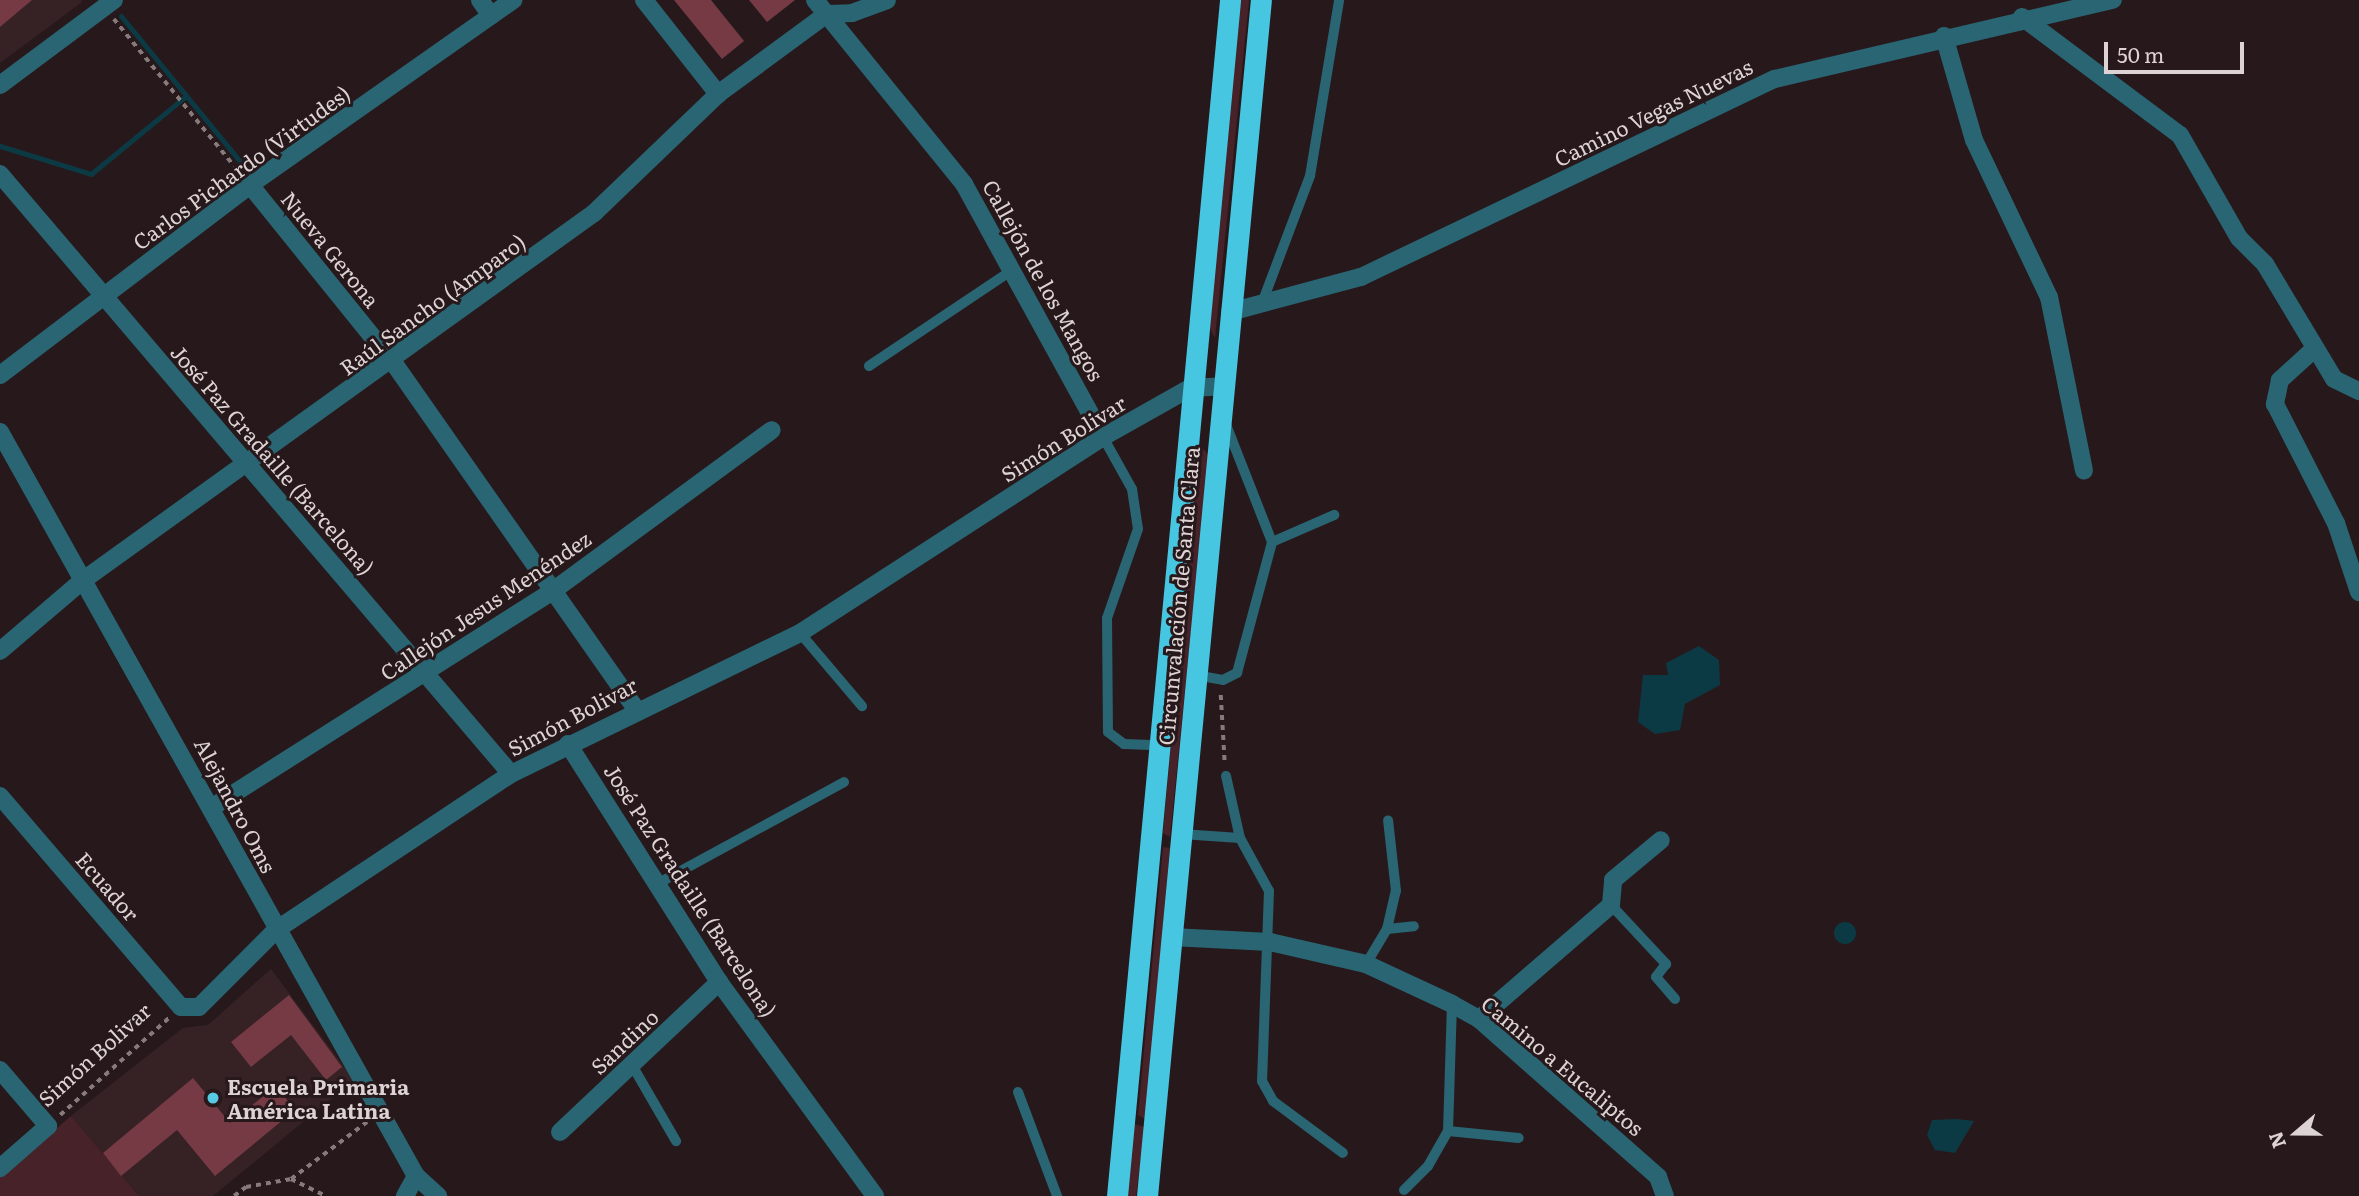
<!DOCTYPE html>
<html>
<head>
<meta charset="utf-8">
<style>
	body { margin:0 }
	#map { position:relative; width:2359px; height:1196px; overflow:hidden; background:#27191b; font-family:Literata,serif }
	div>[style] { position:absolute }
	.built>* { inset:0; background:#362225 }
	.green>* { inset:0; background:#472228 }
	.water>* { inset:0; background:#0b3a44 }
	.round { border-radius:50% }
	.stream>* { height:5px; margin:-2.5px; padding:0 2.5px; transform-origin:2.5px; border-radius:2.5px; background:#0b3a44 }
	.building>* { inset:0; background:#763a44 }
	.path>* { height:3.5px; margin-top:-1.75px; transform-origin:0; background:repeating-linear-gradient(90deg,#867a7b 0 5px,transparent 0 10px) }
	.lane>* { height:10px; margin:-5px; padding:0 5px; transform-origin:5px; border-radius:5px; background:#296573 }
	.street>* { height:18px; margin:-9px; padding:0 9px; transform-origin:9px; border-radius:9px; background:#296573 }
	.highway>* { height:21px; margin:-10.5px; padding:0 10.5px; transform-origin:10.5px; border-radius:10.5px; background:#46c6e1 }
	.dots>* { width:19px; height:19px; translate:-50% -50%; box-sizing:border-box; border:4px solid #27191b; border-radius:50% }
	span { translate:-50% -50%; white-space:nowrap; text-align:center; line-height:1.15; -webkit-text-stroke:6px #27191b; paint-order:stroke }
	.street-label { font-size:21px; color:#ded3d4 }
	.poi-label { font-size:21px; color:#ded3d4; font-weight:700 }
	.left { translate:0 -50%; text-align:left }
	.north { position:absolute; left:2261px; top:1098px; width:70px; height:70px; -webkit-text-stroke:5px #27191b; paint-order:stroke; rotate:250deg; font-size:19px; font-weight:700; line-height:28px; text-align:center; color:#ded3d4 }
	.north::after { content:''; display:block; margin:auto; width:24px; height:32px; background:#ded3d4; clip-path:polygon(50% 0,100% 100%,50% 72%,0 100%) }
	.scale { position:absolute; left:2104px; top:42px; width:140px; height:32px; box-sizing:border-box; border:4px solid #ded3d4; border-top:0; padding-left:9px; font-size:21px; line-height:24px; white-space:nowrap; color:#ded3d4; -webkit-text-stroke:5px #27191b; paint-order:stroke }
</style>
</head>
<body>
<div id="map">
	<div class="built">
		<i style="clip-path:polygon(0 0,81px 0,82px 2px,0 63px)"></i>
		<i style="clip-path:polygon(271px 969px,354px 1080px,213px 1196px,139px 1196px,71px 1116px,183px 1028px,208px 1025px)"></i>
	</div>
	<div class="green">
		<i style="clip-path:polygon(1240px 0,1249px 0,1215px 338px,1207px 323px)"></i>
		<i style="clip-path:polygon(1198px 442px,1209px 456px,1170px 837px,1163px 833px)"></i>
		<i style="clip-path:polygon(1163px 847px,1170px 848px,1145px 1119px,1138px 1115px)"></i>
		<i style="clip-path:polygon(71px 1116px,139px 1196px,0 1196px,0 1177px)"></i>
		<i style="clip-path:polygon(1134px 1124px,1145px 1127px,1136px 1196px,1127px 1196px)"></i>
	</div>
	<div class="water">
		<i style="clip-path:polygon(1699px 646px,1719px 660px,1720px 685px,1685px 704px,1680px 730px,1655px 734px,1638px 722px,1643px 675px,1668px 675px,1666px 663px)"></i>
		<i class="round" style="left:1834px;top:922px;width:22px;height:22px"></i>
		<i style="clip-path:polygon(1932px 1120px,1956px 1119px,1974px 1121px,1955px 1153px,1935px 1150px,1927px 1135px)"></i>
	</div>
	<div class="stream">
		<i style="left:121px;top:16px;width:207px;rotate:50.7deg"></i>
		<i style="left:0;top:146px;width:95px;rotate:17.1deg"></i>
		<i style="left:91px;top:174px;width:123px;rotate:-39.4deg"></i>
	</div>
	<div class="building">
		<i style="clip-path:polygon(0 0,32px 0,0 27px)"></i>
		<i style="clip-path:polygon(674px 0,711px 0,744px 41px,722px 59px)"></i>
		<i style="clip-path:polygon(749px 0,795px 0,767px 22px)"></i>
		<i style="clip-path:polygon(289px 995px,342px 1067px,326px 1080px,291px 1035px,251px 1067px,231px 1042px)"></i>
		<i style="clip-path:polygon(193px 1078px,230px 1123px,276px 1086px,295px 1110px,215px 1176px,177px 1130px,121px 1176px,103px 1153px)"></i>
	</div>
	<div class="path">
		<i style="left:114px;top:19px;width:199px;rotate:50.7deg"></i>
		<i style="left:1221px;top:695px;width:69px;rotate:86.7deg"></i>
		<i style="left:60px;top:1115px;width:146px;rotate:-41.7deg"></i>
		<i style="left:291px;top:1179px;width:39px;rotate:26deg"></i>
		<i style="left:234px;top:1196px;width:15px;rotate:-37deg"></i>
		<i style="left:246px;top:1187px;width:46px;rotate:-10.1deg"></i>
		<i style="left:291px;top:1179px;width:95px;rotate:-36.9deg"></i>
	</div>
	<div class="lane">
		<i style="left:1262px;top:303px;width:136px;rotate:-69.3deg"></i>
		<i style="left:1310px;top:176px;width:178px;rotate:-80.6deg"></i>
		<i style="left:869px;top:366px;width:174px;rotate:-33.8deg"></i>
		<i style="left:1103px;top:437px;width:60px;rotate:60.9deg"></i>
		<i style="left:1132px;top:489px;width:40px;rotate:81.5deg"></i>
		<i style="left:1138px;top:529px;width:94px;rotate:109.2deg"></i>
		<i style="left:1107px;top:618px;width:114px;rotate:89.5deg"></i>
		<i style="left:1108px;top:732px;width:20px;rotate:37deg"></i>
		<i style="left:1124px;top:744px;width:34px;rotate:2deg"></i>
		<i style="left:1272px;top:542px;width:68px;rotate:-23.5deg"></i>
		<i style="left:800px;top:633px;width:96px;rotate:49.7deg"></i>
		<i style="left:1195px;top:675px;width:28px;rotate:10deg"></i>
		<i style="left:1223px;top:680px;width:16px;rotate:-27deg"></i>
		<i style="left:1237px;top:673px;width:136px;rotate:-75deg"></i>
		<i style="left:1272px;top:542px;width:129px;rotate:-111.4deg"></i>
		<i style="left:1226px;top:776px;width:64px;rotate:77.3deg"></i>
		<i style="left:1240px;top:838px;width:60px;rotate:61.3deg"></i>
		<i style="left:1269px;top:891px;width:190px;rotate:92.1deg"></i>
		<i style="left:1262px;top:1081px;width:23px;rotate:61deg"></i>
		<i style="left:1273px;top:1101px;width:87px;rotate:36.6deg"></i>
		<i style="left:1181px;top:834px;width:59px;rotate:3.9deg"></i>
		<i style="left:657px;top:884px;width:213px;rotate:-28.6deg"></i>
		<i style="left:1611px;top:905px;width:81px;rotate:47deg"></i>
		<i style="left:1666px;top:964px;width:16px;rotate:128deg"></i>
		<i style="left:1656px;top:977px;width:29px;rotate:49deg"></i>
		<i style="left:1387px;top:929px;width:39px;rotate:-77deg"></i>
		<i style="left:1396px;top:891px;width:71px;rotate:-96.4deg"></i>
		<i style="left:1366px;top:964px;width:41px;rotate:-59deg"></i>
		<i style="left:1387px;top:929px;width:27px;rotate:-6deg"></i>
		<i style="left:632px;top:1065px;width:88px;rotate:59.9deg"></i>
		<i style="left:1018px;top:1092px;width:111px;rotate:69.4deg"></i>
		<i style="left:1448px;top:1131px;width:71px;rotate:5.6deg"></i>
		<i style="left:1404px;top:1190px;width:34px;rotate:-45deg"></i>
		<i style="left:1428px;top:1166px;width:40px;rotate:-60.3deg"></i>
		<i style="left:1448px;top:1131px;width:127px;rotate:-88.2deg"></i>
	</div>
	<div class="street">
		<i style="left:480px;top:0;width:19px;rotate:55deg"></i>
		<i style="left:644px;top:0;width:120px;rotate:51.8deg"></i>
		<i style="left:815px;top:0;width:237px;rotate:51deg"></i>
		<i style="left:964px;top:184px;width:289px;rotate:61.2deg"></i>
		<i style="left:2022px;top:17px;width:197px;rotate:36.8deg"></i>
		<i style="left:2180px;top:135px;width:119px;rotate:60.2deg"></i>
		<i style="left:2239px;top:238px;width:37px;rotate:45deg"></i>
		<i style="left:2265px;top:264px;width:134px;rotate:59deg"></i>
		<i style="left:2334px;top:379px;width:28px;rotate:26deg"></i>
		<i style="left:1944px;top:36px;width:108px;rotate:73.9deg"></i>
		<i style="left:1974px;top:140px;width:174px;rotate:64.5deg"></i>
		<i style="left:2049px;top:297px;width:177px;rotate:78.6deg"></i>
		<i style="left:0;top:85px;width:142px;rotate:-36.7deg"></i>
		<i style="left:0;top:174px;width:788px;rotate:49.58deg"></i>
		<i style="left:250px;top:185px;width:228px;rotate:51.1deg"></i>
		<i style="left:393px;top:362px;width:421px;rotate:55deg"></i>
		<i style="left:1230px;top:312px;width:136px;rotate:-15deg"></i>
		<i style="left:1361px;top:277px;width:459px;rotate:-25.6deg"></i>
		<i style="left:1775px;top:79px;width:347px;rotate:-13.2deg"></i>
		<i style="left:2313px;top:350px;width:45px;rotate:137.7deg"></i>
		<i style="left:2280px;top:380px;width:25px;rotate:102deg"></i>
		<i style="left:2275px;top:404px;width:134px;rotate:62.9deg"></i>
		<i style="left:2336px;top:523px;width:73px;rotate:71.6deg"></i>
		<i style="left:0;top:375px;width:314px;rotate:-37.2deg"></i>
		<i style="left:250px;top:185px;width:322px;rotate:-35.1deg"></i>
		<i style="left:0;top:432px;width:852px;rotate:60.79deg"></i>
		<i style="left:416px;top:1176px;width:30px;rotate:42deg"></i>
		<i style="left:0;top:651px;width:108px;rotate:-40.5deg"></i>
		<i style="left:82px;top:581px;width:631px;rotate:-35.71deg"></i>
		<i style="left:594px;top:213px;width:172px;rotate:-43.8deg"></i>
		<i style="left:718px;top:94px;width:135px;rotate:-36.3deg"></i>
		<i style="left:827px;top:14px;width:25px;rotate:-2deg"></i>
		<i style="left:852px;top:13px;width:37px;rotate:-20deg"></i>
		<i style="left:568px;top:744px;width:282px;rotate:57.6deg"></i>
		<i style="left:719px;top:982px;width:265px;rotate:53.9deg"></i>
		<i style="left:0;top:796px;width:278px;rotate:49.4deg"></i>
		<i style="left:181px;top:1007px;width:18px"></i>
		<i style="left:199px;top:1007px;width:109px;rotate:-45deg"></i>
		<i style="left:276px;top:930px;width:282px;rotate:-33.6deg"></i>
		<i style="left:511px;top:774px;width:322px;rotate:-26deg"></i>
		<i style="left:800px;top:633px;width:361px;rotate:-32.9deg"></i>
		<i style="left:1103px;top:437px;width:100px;rotate:-29.4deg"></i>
		<i style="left:1190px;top:388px;width:33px;rotate:-3deg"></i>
		<i style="left:214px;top:806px;width:403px;rotate:-32.4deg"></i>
		<i style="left:554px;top:590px;width:270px;rotate:-36.3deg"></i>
		<i style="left:1171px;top:937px;width:99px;rotate:2.9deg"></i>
		<i style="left:1270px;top:942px;width:98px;rotate:12.9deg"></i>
		<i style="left:1366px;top:964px;width:95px;rotate:24.9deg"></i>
		<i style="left:1452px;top:1004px;width:31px;rotate:29deg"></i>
		<i style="left:1479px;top:1019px;width:239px;rotate:41.4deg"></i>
		<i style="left:1658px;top:1177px;width:20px;rotate:70deg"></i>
		<i style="left:1479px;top:1019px;width:174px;rotate:-40.8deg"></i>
		<i style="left:1611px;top:905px;width:25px;rotate:-85deg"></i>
		<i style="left:1613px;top:880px;width:62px;rotate:-39.8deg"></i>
		<i style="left:0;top:1070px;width:74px;rotate:49.4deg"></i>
		<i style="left:48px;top:1126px;width:64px;rotate:138.8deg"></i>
		<i style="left:560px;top:1132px;width:219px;rotate:-43.3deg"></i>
		<i style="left:405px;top:1196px;width:23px;rotate:-61deg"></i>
	</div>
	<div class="highway">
		<i style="left:1117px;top:1196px;width:1201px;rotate:-84.6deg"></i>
		<i style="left:1147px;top:1196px;width:1201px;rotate:-84.56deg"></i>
	</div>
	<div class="dots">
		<i style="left:213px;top:1098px;background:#57c9e2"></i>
	</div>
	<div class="street-label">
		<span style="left:1653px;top:112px;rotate:-26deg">Camino Vegas Nuevas</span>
		<span style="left:241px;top:167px;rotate:-36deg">Carlos Pichardo (Virtudes)</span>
		<span style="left:331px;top:249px;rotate:51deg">Nueva Gerona</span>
		<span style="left:1044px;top:280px;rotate:61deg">Callejón de los Mangos</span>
		<span style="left:432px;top:304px;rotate:-36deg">Raúl Sancho (Amparo)</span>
		<span style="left:1063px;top:438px;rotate:-32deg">Simón Bolivar</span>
		<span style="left:273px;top:459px;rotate:49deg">José Paz Gradaille (Barcelona)</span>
		<span style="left:1178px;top:596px;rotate:-85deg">Circunvalación de Santa Clara</span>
		<span style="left:485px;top:605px;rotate:-34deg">Callejón Jesus Menéndez</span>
		<span style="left:572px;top:716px;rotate:-28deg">Simón Bolivar</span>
		<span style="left:236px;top:805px;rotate:62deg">Alejandro Oms</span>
		<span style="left:108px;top:886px;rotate:49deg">Ecuador</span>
		<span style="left:691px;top:890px;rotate:57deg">José Paz Gradaille (Barcelona)</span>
		<span style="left:624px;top:1041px;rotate:-43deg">Sandino</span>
		<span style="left:94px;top:1054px;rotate:-42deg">Simón Bolivar</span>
		<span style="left:1563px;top:1065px;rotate:40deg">Camino a Eucaliptos</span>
	</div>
	<div class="poi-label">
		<span class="left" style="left:227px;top:1098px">Escuela Primaria<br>América Latina</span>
	</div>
	<div class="north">N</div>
	<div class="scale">50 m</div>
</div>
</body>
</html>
